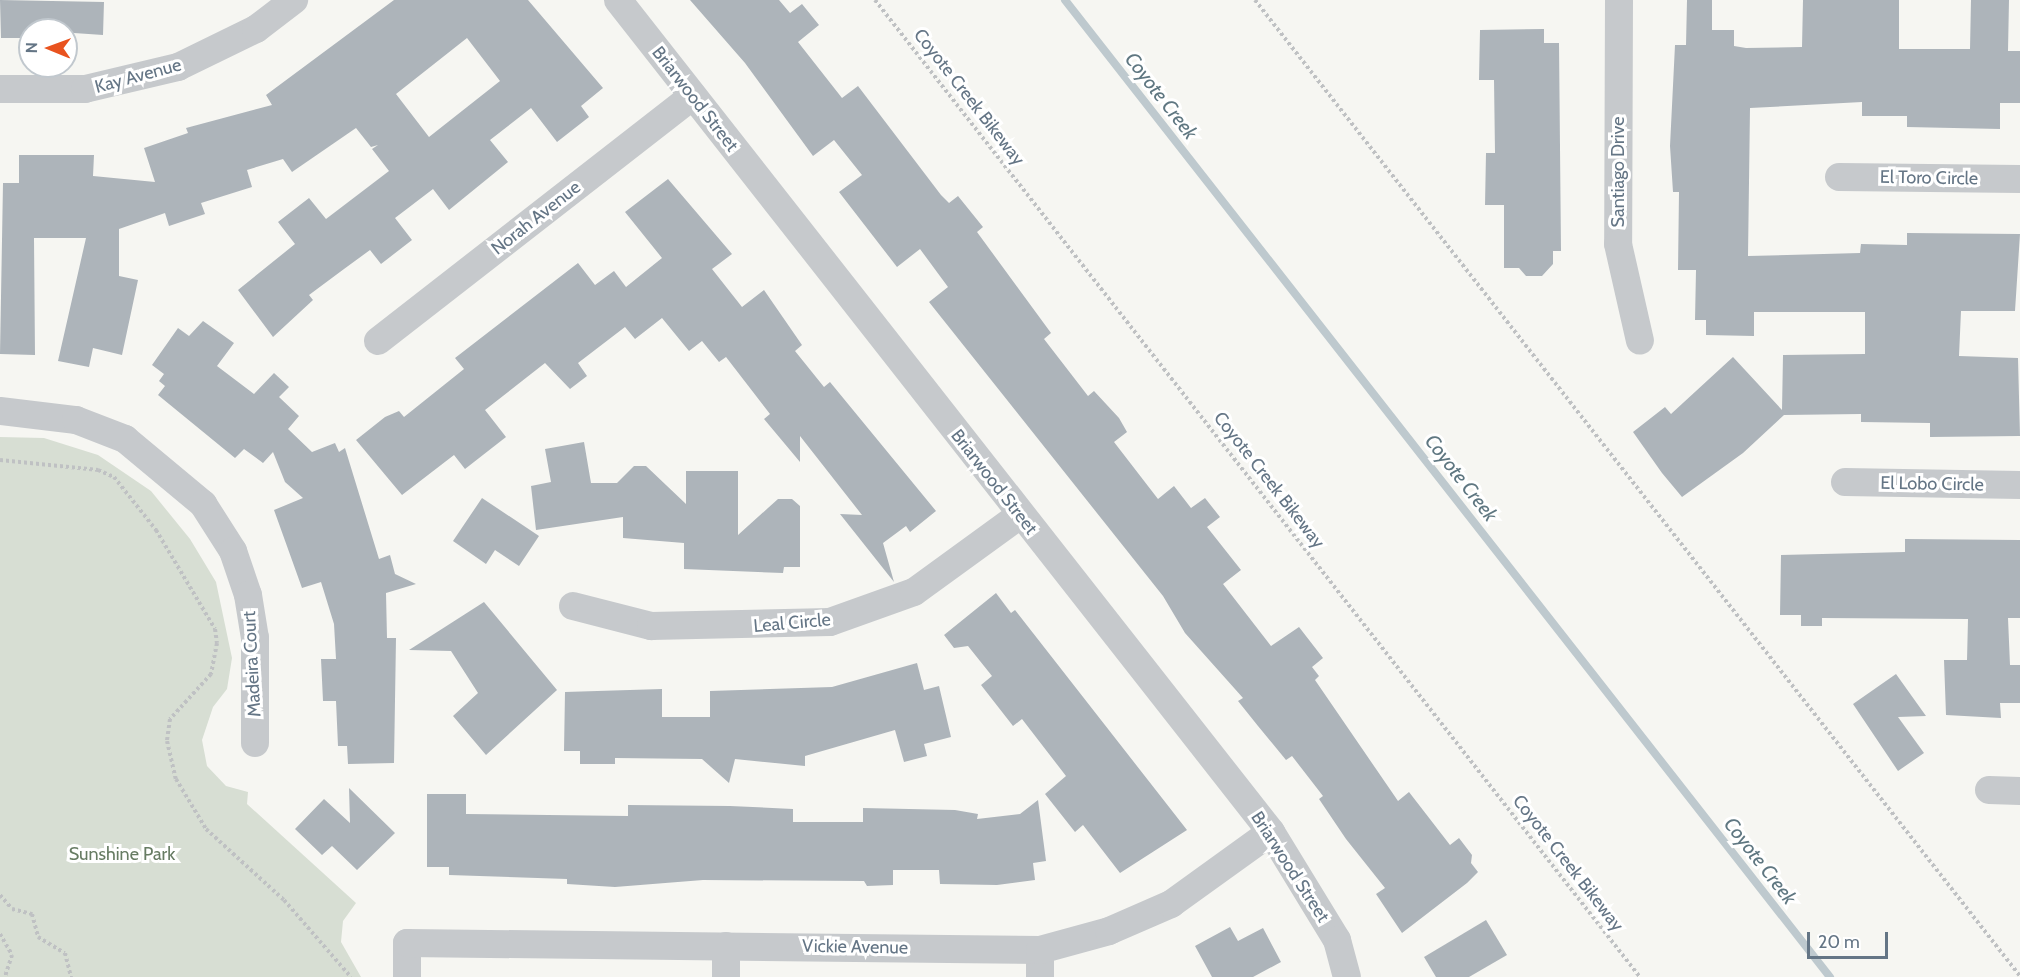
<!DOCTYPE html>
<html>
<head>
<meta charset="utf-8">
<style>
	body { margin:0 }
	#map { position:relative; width:2020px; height:977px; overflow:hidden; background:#f6f6f2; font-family:Cabin,sans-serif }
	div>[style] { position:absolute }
	.green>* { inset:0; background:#d7ded3 }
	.stream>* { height:8px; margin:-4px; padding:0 4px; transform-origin:4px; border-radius:4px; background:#bec9ce }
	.building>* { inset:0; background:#adb4ba }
	.path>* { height:4px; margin-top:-2px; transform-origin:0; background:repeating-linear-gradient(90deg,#bfc1c3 0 3px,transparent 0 6px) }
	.minor>* { height:28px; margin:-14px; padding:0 14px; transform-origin:14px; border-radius:14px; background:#c6c9cc }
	span { translate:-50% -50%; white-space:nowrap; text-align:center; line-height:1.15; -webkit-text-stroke:6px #fff; paint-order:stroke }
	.street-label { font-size:18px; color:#647585 }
	.park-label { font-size:18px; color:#677c63 }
	.water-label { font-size:20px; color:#5f7781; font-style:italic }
	.north { position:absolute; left:18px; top:18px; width:60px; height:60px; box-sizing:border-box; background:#fff; border:2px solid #c1c8ce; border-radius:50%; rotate:271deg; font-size:16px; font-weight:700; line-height:24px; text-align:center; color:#647585 }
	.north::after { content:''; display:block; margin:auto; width:21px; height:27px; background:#e9531f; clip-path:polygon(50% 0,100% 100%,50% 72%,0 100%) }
	.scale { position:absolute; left:1807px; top:932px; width:81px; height:27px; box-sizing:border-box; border:3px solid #647585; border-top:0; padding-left:8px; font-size:18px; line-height:21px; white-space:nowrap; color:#647585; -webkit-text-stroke:4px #fff; paint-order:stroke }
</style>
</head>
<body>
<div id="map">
	<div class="green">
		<i style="clip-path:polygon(0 437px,44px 438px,98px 455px,151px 491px,190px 539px,216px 582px,232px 658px,227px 689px,213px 707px,202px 740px,207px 766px,226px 786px,248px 792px,247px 804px,356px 903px,343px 921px,341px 942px,361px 977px,0 977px)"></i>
	</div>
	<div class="stream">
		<i style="left:1065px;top:0;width:1241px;rotate:51.94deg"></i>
	</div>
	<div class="building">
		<i style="clip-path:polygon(0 0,104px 2px,103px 35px,30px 30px,30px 38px,1px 38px)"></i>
		<i style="clip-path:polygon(evenodd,394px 0,528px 0,603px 88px,581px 106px,589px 117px,557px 142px,531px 108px,490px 140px,508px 162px,449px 210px,433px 189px,395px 218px,412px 240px,381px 264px,370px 250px,344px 269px,309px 295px,313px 300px,273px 337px,238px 290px,295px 244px,278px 222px,309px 198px,326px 219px,389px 171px,372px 149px,378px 145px,371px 147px,356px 128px,292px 172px,283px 159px,247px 170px,252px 187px,201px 203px,205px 214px,169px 226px,165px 213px,119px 229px,119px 276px,138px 280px,122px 355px,93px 348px,89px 367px,58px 361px,86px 238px,34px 238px,35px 355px,0 354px,3px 183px,19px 183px,19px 155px,94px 155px,93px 176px,155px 182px,144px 148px,188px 133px,186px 128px,272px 105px,266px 95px,394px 0,467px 38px,500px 81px,429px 137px,396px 94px,467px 38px)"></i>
		<i style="clip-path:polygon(690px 0,779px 0,790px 13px,802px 4px,819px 25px,798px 42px,842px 98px,858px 86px,941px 195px,949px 203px,958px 196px,983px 227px,977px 232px,1051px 333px,1044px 339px,1088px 396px,1094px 391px,1119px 418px,1127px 432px,1114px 442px,1158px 499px,1174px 486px,1191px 508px,1205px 498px,1220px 517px,1207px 527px,1241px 570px,1223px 584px,1271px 646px,1299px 627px,1323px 658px,1312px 667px,1319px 676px,1315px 680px,1398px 801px,1409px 792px,1450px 845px,1459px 838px,1472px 855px,1471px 863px,1478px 872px,1467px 883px,1402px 933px,1376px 894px,1385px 888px,1346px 839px,1319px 799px,1323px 796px,1292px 756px,1286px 760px,1258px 726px,1238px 701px,1243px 698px,1185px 633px,1163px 596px,929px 302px,948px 287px,920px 249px,897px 267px,839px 192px,862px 175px,834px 140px,813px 156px,745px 63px)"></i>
		<i style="clip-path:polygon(1687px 0,1712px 0,1712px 30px,1734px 30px,1734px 46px,1746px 48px,1802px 47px,1803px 0,1899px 0,1899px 49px,1970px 49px,1971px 0,2009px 0,2008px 51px,2020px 51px,2020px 103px,2000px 103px,2000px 129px,1907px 127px,1907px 116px,1862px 116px,1862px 102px,1750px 108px,1748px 256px,1860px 253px,1861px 244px,1907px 245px,1907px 233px,2020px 234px,2015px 311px,1961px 311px,1959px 356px,2018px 358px,2020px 436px,1930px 437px,1930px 423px,1861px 422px,1861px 414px,1784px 415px,1743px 453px,1682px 497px,1662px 473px,1633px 432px,1665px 407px,1671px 414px,1733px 357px,1782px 410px,1783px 355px,1865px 354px,1865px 312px,1754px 312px,1754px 336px,1706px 335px,1706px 320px,1695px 320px,1696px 270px,1678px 270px,1679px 192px,1673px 192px,1670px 146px,1675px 45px,1686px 45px)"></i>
		<i style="clip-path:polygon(1544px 29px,1544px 43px,1559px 43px,1561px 251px,1553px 251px,1553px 264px,1542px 276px,1526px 276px,1519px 268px,1504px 268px,1504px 205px,1485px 205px,1486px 153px,1495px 153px,1494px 80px,1479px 80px,1480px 30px)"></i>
		<i style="clip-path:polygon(668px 179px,732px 254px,712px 269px,742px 307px,764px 290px,802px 345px,795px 351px,824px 387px,830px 382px,936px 511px,910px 532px,906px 526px,883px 543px,894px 582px,840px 514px,862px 515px,800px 436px,800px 462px,764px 419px,770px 414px,726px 357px,719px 362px,702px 341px,689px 351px,662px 318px,635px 339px,625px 327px,578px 363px,587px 376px,570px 389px,545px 363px,485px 410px,506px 437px,465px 469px,454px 455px,402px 495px,356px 440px,385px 417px,399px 411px,404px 417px,464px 369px,455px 358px,578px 263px,595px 285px,614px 271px,626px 287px,662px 258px,625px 212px)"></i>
		<i style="clip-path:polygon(203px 321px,234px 343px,217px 366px,254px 394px,274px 373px,289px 387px,279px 397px,299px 416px,288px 429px,312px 452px,335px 443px,339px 452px,345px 448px,379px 559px,390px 555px,395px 574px,416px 584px,386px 593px,387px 638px,396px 638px,394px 763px,348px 764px,347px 746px,338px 746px,336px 701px,323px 701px,321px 659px,336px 659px,334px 624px,321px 582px,302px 588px,274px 510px,303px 498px,285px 482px,273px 452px,263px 463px,244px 449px,235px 458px,158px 395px,165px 386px,159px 381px,164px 374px,152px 365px,178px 328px,189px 336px)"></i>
		<i style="clip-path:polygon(584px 442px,591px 483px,617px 483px,634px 466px,646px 466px,686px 504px,686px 471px,738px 471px,738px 535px,778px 499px,792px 499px,800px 506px,800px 567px,784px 567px,783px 573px,684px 569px,684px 543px,623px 538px,623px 517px,536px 530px,531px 486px,551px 482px,545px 449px)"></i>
		<i style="clip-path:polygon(482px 498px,539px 536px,519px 566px,495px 550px,486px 564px,453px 541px)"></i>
		<i style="clip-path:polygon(1905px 539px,2020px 540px,2020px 618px,2008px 618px,2010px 665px,2020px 665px,2020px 703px,2000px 703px,2001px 718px,1946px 715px,1944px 660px,1967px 660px,1968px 619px,1822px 618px,1822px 626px,1801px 626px,1801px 615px,1780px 615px,1781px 555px,1905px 552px)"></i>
		<i style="clip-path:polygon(996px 593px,1011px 613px,1015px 610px,1187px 830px,1120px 873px,1083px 825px,1075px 832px,1045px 794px,1066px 776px,1022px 719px,1013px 726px,981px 685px,992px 676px,968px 646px,954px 648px,944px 635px)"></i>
		<i style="clip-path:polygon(484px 602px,557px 690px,486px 755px,453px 716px,478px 693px,451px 651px,409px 650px)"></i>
		<i style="clip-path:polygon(917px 663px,924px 690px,939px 686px,951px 737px,924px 744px,927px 756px,904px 762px,895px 730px,805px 756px,805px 766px,735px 759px,729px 783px,702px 759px,615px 758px,615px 764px,580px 764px,580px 751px,564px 751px,565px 692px,662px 689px,662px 717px,710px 717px,710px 691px,832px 687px)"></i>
		<i style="clip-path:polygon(1896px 674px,1926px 716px,1898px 717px,1924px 753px,1898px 771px,1853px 704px)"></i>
		<i style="clip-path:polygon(349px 788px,395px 833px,357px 870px,332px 846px,322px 855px,295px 829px,324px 799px,350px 823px)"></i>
		<i style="clip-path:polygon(427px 794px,466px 794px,466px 814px,628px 816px,628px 805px,730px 806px,793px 809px,793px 822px,863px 822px,863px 808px,955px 810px,978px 814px,977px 819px,1020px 814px,1038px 800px,1046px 861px,1033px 863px,1035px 880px,997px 885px,940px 884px,939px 870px,893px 870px,893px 885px,867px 886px,864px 881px,703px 880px,615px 887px,567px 884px,567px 879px,449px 875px,449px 867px,427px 867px)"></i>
		<i style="clip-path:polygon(1486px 920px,1507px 955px,1469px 977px,1436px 977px,1424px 957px)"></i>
		<i style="clip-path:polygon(1230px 927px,1238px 941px,1263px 928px,1281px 962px,1253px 977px,1212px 977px,1195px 946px)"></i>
	</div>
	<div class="path">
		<i style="left:875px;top:0;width:1241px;rotate:51.94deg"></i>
		<i style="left:1255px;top:0;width:1240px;rotate:51.91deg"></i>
		<i style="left:0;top:460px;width:99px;rotate:5.8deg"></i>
		<i style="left:98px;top:470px;width:17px;rotate:24deg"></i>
		<i style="left:114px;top:477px;width:68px;rotate:51.6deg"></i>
		<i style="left:156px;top:530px;width:115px;rotate:59.2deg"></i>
		<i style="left:215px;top:629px;width:14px;rotate:82deg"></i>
		<i style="left:217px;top:643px;width:32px;rotate:101deg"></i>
		<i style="left:211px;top:674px;width:61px;rotate:132.3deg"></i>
		<i style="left:170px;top:719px;width:22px;rotate:98deg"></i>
		<i style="left:167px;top:741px;width:39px;rotate:77deg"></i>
		<i style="left:176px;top:779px;width:58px;rotate:59deg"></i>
		<i style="left:206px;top:829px;width:105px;rotate:42.3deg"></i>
		<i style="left:284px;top:900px;width:102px;rotate:49deg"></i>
		<i style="left:0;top:895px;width:18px;rotate:49deg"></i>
		<i style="left:12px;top:909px;width:21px;rotate:14deg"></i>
		<i style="left:32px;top:914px;width:24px;rotate:75deg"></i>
		<i style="left:38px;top:937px;width:31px;rotate:31deg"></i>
		<i style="left:65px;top:953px;width:25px;rotate:76deg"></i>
		<i style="left:0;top:934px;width:24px;rotate:60deg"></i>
		<i style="left:12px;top:955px;width:23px;rotate:108deg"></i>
	</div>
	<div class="minor">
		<i style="left:618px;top:0;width:1058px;rotate:51.87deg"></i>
		<i style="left:1271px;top:832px;width:127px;rotate:58.6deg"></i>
		<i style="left:1337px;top:940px;width:38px;rotate:75deg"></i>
		<i style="left:1619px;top:0;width:244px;rotate:90.2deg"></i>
		<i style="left:1618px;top:244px;width:99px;rotate:77.2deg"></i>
		<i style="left:0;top:89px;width:85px"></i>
		<i style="left:85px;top:89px;width:96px;rotate:-13.3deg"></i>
		<i style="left:178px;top:67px;width:87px;rotate:-26deg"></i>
		<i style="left:256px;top:29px;width:48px;rotate:-37.3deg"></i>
		<i style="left:1839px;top:177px;width:181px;rotate:0.6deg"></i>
		<i style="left:378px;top:341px;width:399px;rotate:-37.9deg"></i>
		<i style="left:0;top:411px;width:77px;rotate:6.8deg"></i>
		<i style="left:76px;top:420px;width:53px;rotate:21.2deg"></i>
		<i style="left:125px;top:439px;width:102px;rotate:39.8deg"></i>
		<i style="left:203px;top:504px;width:56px;rotate:57.4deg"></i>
		<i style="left:233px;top:551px;width:46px;rotate:71.2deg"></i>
		<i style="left:248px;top:595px;width:44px;rotate:80.8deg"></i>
		<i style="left:255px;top:638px;width:105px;rotate:90deg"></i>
		<i style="left:1845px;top:482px;width:175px;rotate:1deg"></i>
		<i style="left:573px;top:606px;width:81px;rotate:14.4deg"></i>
		<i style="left:651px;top:626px;width:179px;rotate:-1.3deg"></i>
		<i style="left:830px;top:622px;width:89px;rotate:-19.7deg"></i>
		<i style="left:914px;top:592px;width:131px;rotate:-36deg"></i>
		<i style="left:1989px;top:790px;width:31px;rotate:2deg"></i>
		<i style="left:1040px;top:950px;width:27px;rotate:90deg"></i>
		<i style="left:407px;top:977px;width:34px;rotate:-90deg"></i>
		<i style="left:407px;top:943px;width:633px;rotate:0.63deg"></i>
		<i style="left:1040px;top:950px;width:72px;rotate:-15.4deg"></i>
		<i style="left:1109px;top:931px;width:68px;rotate:-23.5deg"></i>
		<i style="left:1171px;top:904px;width:123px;rotate:-35.8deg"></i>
		<i style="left:726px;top:977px;width:31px;rotate:-90deg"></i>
	</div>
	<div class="street-label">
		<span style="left:138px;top:76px;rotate:-15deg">Kay Avenue</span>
		<span style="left:969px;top:97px;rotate:52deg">Coyote Creek Bikeway</span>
		<span style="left:695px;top:99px;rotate:52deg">Briarwood Street</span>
		<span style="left:1618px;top:172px;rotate:-90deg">Santiago Drive</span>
		<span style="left:1929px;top:178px;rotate:1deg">El Toro Circle</span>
		<span style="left:536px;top:218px;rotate:-38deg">Norah Avenue</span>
		<span style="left:1269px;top:480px;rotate:52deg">Coyote Creek Bikeway</span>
		<span style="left:994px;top:482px;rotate:52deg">Briarwood Street</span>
		<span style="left:1932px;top:484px;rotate:1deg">El Lobo Circle</span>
		<span style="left:792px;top:623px;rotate:-5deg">Leal Circle</span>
		<span style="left:252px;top:664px;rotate:-93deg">Madeira Court</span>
		<span style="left:1568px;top:863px;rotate:52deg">Coyote Creek Bikeway</span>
		<span style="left:1290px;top:867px;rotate:57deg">Briarwood Street</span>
		<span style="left:855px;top:947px;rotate:1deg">Vickie Avenue</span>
	</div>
	<div class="park-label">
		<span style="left:122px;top:854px">Sunshine Park</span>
	</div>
	<div class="water-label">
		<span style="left:1161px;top:96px;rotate:52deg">Coyote Creek</span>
		<span style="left:1461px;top:478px;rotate:52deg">Coyote Creek</span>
		<span style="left:1760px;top:861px;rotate:52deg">Coyote Creek</span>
	</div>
	<div class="north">N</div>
	<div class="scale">20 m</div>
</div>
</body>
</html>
